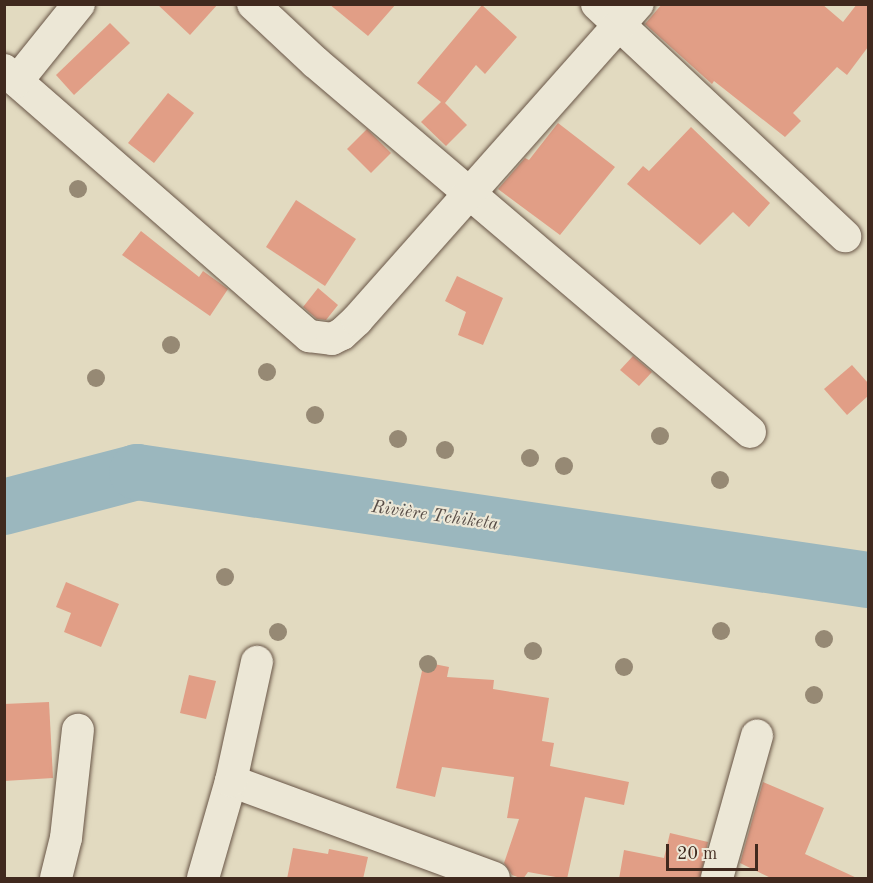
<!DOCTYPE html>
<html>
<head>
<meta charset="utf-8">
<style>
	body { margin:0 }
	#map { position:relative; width:873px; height:883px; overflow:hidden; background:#e2dac0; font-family:"Old Standard TT",serif }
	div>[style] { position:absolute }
	.river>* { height:56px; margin:-28px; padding:0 28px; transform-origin:28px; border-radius:28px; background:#9bb7be }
	.building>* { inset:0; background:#e19e86 }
	.roads { filter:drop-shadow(0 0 2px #685546) drop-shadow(0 0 2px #685546) }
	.street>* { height:32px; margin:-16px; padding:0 16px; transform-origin:16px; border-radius:16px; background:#ece7d6 }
	.trees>* { width:18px; height:18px; margin:-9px; border-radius:50%; background:#968974 }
	span { translate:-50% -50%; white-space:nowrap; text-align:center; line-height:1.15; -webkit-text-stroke:4.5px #ece7d6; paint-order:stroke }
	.water-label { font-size:18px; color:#574c46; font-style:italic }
	.frame { position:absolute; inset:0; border:6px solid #40291e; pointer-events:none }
	.scale { position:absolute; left:666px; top:844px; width:92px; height:27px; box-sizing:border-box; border:3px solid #40291e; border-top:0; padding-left:8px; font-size:18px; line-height:21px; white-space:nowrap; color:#40291e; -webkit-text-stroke:4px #ece7d6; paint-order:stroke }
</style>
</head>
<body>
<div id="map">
	<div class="river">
		<i style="left:4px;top:507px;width:138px;rotate:-14.7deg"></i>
		<i style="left:137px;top:472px;width:739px;rotate:8.4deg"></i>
	</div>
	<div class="building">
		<i style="clip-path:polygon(157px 4px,218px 4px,190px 35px)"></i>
		<i style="clip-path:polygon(329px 4px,396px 4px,368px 36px)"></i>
		<i style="clip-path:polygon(662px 4px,822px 4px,843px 22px,857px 4px,868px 4px,868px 47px,847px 75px,837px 67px,793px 113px,801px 121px,785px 137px,714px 81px,712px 84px,645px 24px)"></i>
		<i style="clip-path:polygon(482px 5px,517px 37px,485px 74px,476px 65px,445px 103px,467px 125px,446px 146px,421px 122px,441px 102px,417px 83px)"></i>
		<i style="clip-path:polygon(110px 23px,130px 43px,74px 95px,56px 75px)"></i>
		<i style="clip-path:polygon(168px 93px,194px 113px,154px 163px,128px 143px)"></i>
		<i style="clip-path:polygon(558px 123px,615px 167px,560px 235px,498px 189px,525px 158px,529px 160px)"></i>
		<i style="clip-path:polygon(691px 127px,770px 203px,749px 227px,733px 212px,700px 245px,627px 184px,643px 166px,649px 171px)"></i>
		<i style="clip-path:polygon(367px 129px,391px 153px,371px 173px,347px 149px)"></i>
		<i style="clip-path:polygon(296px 200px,356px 239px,325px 286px,266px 247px)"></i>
		<i style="clip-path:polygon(141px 231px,199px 277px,203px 271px,228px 289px,210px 316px,122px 255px)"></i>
		<i style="clip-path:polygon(457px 276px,503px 298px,483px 345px,458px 335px,466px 312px,445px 301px)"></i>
		<i style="clip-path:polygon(318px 288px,338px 305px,326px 320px,317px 319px,303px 307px)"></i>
		<i style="clip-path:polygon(633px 356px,652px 372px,639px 386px,620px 370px)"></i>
		<i style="clip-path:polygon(852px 365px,868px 383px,868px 396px,847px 415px,824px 389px)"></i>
		<i style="clip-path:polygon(66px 582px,119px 604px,101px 647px,64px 632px,71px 613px,56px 607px)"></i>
		<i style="clip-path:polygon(424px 662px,449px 667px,447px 677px,494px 680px,493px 689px,549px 698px,542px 741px,554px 743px,550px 766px,629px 782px,624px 805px,585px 797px,567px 879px,528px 872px,523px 879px,512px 875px,504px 863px,519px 819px,507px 818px,514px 777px,442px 767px,435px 797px,396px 788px)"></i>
		<i style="clip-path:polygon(189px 675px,216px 681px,206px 719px,180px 713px)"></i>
		<i style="clip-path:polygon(49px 702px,53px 778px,4px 781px,4px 704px)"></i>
		<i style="clip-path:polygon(763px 782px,824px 808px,805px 854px,859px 879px,773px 879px,740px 863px)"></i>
		<i style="clip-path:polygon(670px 833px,708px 842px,700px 879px,619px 879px,624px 850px,664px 858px)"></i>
		<i style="clip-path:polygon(293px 848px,328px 854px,329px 849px,368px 857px,363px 879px,287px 879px)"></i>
	</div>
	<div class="roads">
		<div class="street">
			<i style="left:253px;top:4px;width:85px;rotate:43.1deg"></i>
			<i style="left:315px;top:62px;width:571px;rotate:40.38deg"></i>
			<i style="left:597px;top:4px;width:340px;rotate:43.1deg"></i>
			<i style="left:4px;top:70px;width:405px;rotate:41.1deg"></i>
			<i style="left:309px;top:336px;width:23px;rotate:7deg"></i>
			<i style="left:332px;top:339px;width:11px;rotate:-27deg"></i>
			<i style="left:342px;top:334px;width:21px;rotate:-43deg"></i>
			<i style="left:357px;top:320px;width:423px;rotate:-48.4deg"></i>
			<i style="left:17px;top:81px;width:99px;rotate:-51.2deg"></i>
			<i style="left:231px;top:781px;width:280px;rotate:20.2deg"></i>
			<i style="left:56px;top:878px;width:41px;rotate:-76deg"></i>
			<i style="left:66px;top:838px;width:109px;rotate:-83.7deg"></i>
			<i style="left:203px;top:878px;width:101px;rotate:-73.9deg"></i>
			<i style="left:231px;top:781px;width:122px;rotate:-77.7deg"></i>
			<i style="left:717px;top:878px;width:148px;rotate:-74.3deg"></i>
		</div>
	</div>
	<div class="trees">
		<i style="left:78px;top:189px"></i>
		<i style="left:171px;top:345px"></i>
		<i style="left:267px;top:372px"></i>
		<i style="left:96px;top:378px"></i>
		<i style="left:315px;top:415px"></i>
		<i style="left:660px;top:436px"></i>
		<i style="left:398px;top:439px"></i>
		<i style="left:445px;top:450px"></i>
		<i style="left:530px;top:458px"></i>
		<i style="left:564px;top:466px"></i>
		<i style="left:720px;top:480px"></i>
		<i style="left:225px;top:577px"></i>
		<i style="left:721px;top:631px"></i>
		<i style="left:278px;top:632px"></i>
		<i style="left:824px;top:639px"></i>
		<i style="left:533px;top:651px"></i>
		<i style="left:428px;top:664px"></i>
		<i style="left:624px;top:667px"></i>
		<i style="left:814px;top:695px"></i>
	</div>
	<div class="water-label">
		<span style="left:435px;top:516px;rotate:8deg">Rivière Tchiketa</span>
	</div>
	<div class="frame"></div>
	<div class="scale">20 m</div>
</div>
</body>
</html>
